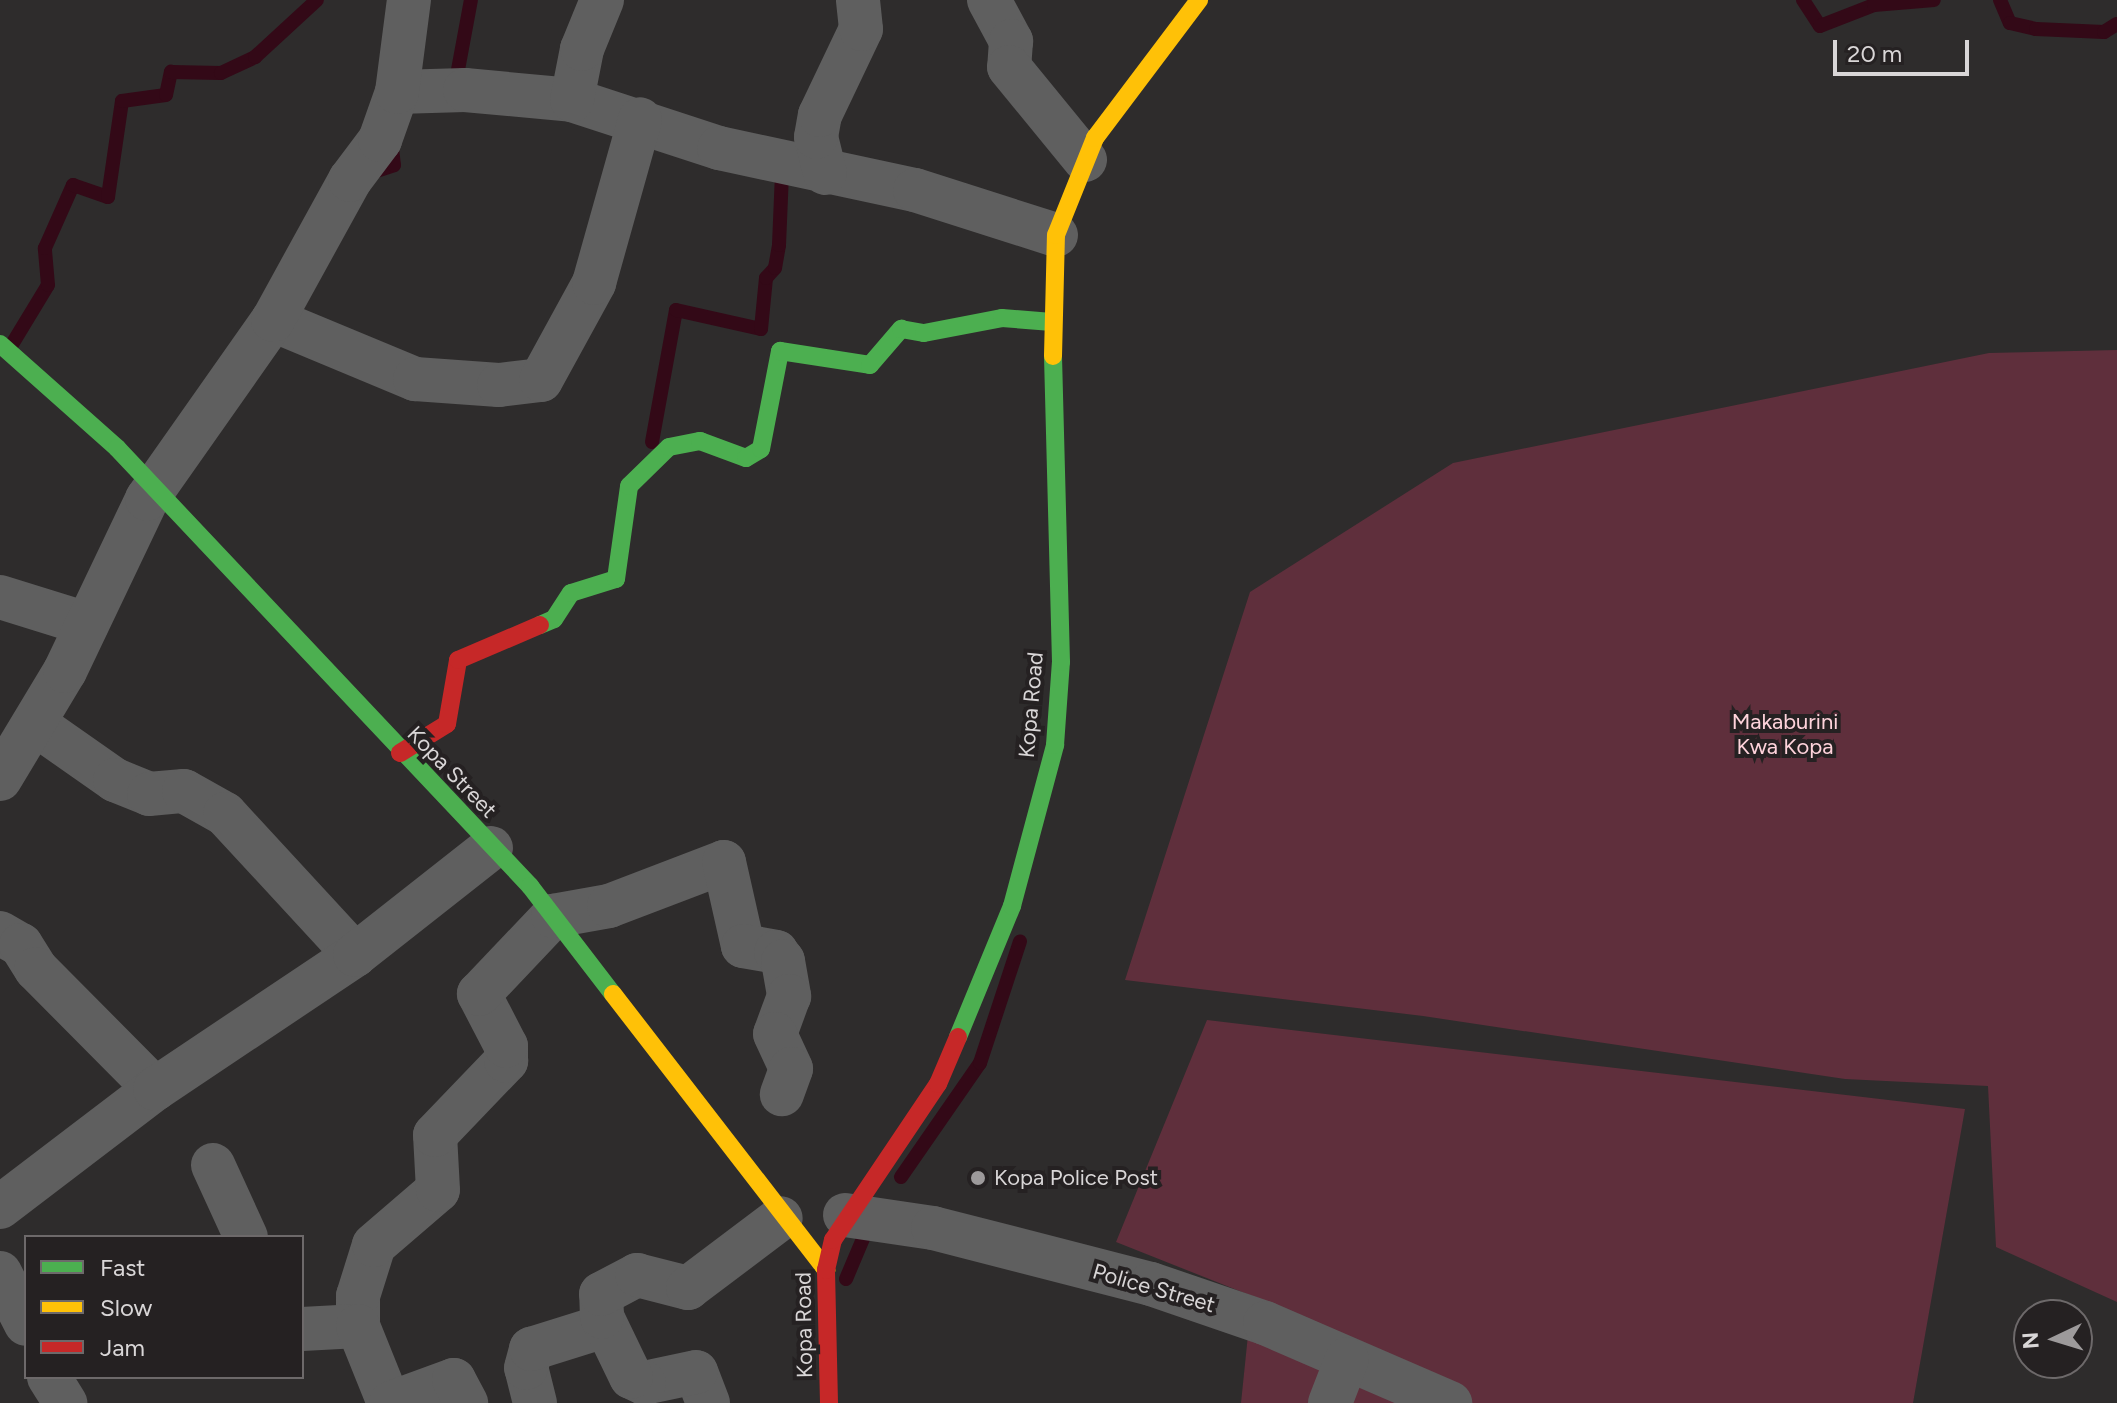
<!DOCTYPE html>
<html>
<head>
<meta charset="utf-8">
<style>
	body { margin:0 }
	#map { position:relative; width:2117px; height:1403px; overflow:hidden; background:#2e2c2c; font-family:Figtree,sans-serif }
	div>[style] { position:absolute }
	.green>* { inset:0; background:#5f2f3c }
	.stream>* { height:14px; margin:-7px; padding:0 7px; transform-origin:7px; border-radius:7px; background:#330917 }
	.street>* { height:44px; margin:-22px; padding:0 22px; transform-origin:22px; border-radius:22px; background:#5f5f5f }
	.fast>* { height:18px; margin:-9px; padding:0 9px; transform-origin:9px; border-radius:9px; background:#4caf50 }
	.slow>* { height:18px; margin:-9px; padding:0 9px; transform-origin:9px; border-radius:9px; background:#ffc107 }
	.jam>* { height:18px; margin:-9px; padding:0 9px; transform-origin:9px; border-radius:9px; background:#c62828 }
	.dots>* { width:22px; height:22px; translate:-50% -50%; box-sizing:border-box; border:4px solid #252122; border-radius:50% }
	span { translate:-50% -50%; white-space:nowrap; text-align:center; line-height:1.15; -webkit-text-stroke:8px #252122; paint-order:stroke }
	.street-label { font-size:22px; color:#d9d6d7 }
	.park-label { font-size:22px; color:#fed3db }
	.poi-label { font-size:22px; color:#d9d6d7 }
	.left { translate:0 -50%; text-align:left }
	.legend { position:absolute; left:24px; top:1235px; width:280px; height:144px; box-sizing:border-box; background:#252122; border:2px solid #6d696a; margin:0; padding:10px 14px; list-style:none; font-size:24px; color:#d9d6d7 }
	.legend li { display:flex; align-items:center; gap:16px; height:40px }
	.legend b { width:40px; border:2px solid #6d696a }
	.north { position:absolute; left:2013px; top:1299px; width:80px; height:80px; box-sizing:border-box; background:#252122; border:2px solid #6d696a; border-radius:50%; rotate:266deg; font-size:22px; font-weight:700; line-height:32px; text-align:center; color:#d9d6d7 }
	.north::after { content:''; display:block; margin:auto; width:28px; height:36px; background:#9d9a9b; clip-path:polygon(50% 0,100% 100%,50% 72%,0 100%) }
	.scale { position:absolute; left:1833px; top:40px; width:136px; height:36px; box-sizing:border-box; border:4px solid #d9d6d7; border-top:0; padding-left:10px; font-size:24px; line-height:28px; white-space:nowrap; color:#d9d6d7; -webkit-text-stroke:6px #252122; paint-order:stroke }
</style>
</head>
<body>
<div id="map">
	<div class="green">
		<i style="clip-path:polygon(2117px 350px,2117px 1302px,1996px 1247px,1988px 1086px,1845px 1079px,1423px 1016px,1125px 980px,1250px 592px,1453px 463px,1989px 353px)"></i>
		<i style="clip-path:polygon(1207px 1020px,1965px 1109px,1913px 1403px,1241px 1403px,1252px 1296px,1116px 1242px)"></i>
	</div>
	<div class="stream">
		<i style="left:1803px;top:0;width:31px;rotate:57deg"></i>
		<i style="left:1820px;top:26px;width:58px;rotate:-21.3deg"></i>
		<i style="left:1874px;top:5px;width:60px;rotate:-4.8deg"></i>
		<i style="left:2000px;top:0;width:25px;rotate:67deg"></i>
		<i style="left:2010px;top:23px;width:27px;rotate:13deg"></i>
		<i style="left:2036px;top:29px;width:68px;rotate:2.5deg"></i>
		<i style="left:2104px;top:32px;width:15px;rotate:-32deg"></i>
		<i style="left:455px;top:86px;width:87px;rotate:-79.5deg"></i>
		<i style="left:370px;top:173px;width:25px;rotate:-18deg"></i>
		<i style="left:394px;top:165px;width:26px;rotate:-97deg"></i>
		<i style="left:11px;top:346px;width:71px;rotate:-58.8deg"></i>
		<i style="left:48px;top:285px;width:37px;rotate:-95deg"></i>
		<i style="left:45px;top:248px;width:69px;rotate:-66deg"></i>
		<i style="left:73px;top:185px;width:37px;rotate:19deg"></i>
		<i style="left:108px;top:197px;width:97px;rotate:-81.7deg"></i>
		<i style="left:122px;top:101px;width:44px;rotate:-7.8deg"></i>
		<i style="left:166px;top:95px;width:24px;rotate:-78deg"></i>
		<i style="left:171px;top:72px;width:50px;rotate:1.1deg"></i>
		<i style="left:221px;top:73px;width:38px;rotate:-25deg"></i>
		<i style="left:255px;top:57px;width:84px;rotate:-42.6deg"></i>
		<i style="left:652px;top:442px;width:134px;rotate:-79.7deg"></i>
		<i style="left:676px;top:310px;width:87px;rotate:12.6deg"></i>
		<i style="left:761px;top:329px;width:51px;rotate:-84.4deg"></i>
		<i style="left:766px;top:278px;width:13px;rotate:-48deg"></i>
		<i style="left:775px;top:268px;width:23px;rotate:-80deg"></i>
		<i style="left:779px;top:245px;width:71px;rotate:-87.6deg"></i>
		<i style="left:782px;top:174px;width:8px;rotate:-157deg"></i>
		<i style="left:901px;top:1177px;width:139px;rotate:-55.3deg"></i>
		<i style="left:980px;top:1063px;width:128px;rotate:-71.8deg"></i>
		<i style="left:846px;top:1279px;width:49px;rotate:-67.1deg"></i>
	</div>
	<div class="street">
		<i style="left:989px;top:0;width:47px;rotate:61.8deg"></i>
		<i style="left:1011px;top:41px;width:26px;rotate:94deg"></i>
		<i style="left:1009px;top:67px;width:120px;rotate:50.7deg"></i>
		<i style="left:397px;top:92px;width:68px;rotate:-1.7deg"></i>
		<i style="left:465px;top:90px;width:107px;rotate:5.3deg"></i>
		<i style="left:572px;top:100px;width:155px;rotate:18.1deg"></i>
		<i style="left:719px;top:148px;width:200px;rotate:12.1deg"></i>
		<i style="left:915px;top:190px;width:148px;rotate:17.7deg"></i>
		<i style="left:572px;top:100px;width:52px;rotate:-78.9deg"></i>
		<i style="left:582px;top:49px;width:53px;rotate:-67.8deg"></i>
		<i style="left:825px;top:173px;width:37px;rotate:-104deg"></i>
		<i style="left:816px;top:137px;width:22px;rotate:-80deg"></i>
		<i style="left:820px;top:115px;width:95px;rotate:-64.5deg"></i>
		<i style="left:861px;top:29px;width:29px;rotate:-96deg"></i>
		<i style="left:273px;top:320px;width:154px;rotate:22.6deg"></i>
		<i style="left:415px;top:379px;width:84px;rotate:4.1deg"></i>
		<i style="left:499px;top:385px;width:42px;rotate:-6.8deg"></i>
		<i style="left:541px;top:380px;width:111px;rotate:-61.3deg"></i>
		<i style="left:594px;top:283px;width:170px;rotate:-74.3deg"></i>
		<i style="left:0;top:597px;width:91px;rotate:17.2deg"></i>
		<i style="left:35px;top:724px;width:98px;rotate:35deg"></i>
		<i style="left:115px;top:780px;width:37px;rotate:22deg"></i>
		<i style="left:149px;top:794px;width:35px;rotate:-5deg"></i>
		<i style="left:184px;top:791px;width:47px;rotate:29.3deg"></i>
		<i style="left:225px;top:814px;width:192px;rotate:47.3deg"></i>
		<i style="left:0;top:779px;width:126px;rotate:-59deg"></i>
		<i style="left:65px;top:671px;width:191px;rotate:-64.5deg"></i>
		<i style="left:147px;top:499px;width:219px;rotate:-54.9deg"></i>
		<i style="left:273px;top:320px;width:160px;rotate:-61.2deg"></i>
		<i style="left:350px;top:180px;width:50px;rotate:-53.1deg"></i>
		<i style="left:380px;top:140px;width:51px;rotate:-70.5deg"></i>
		<i style="left:397px;top:92px;width:93px;rotate:-82.6deg"></i>
		<i style="left:0;top:933px;width:24px;rotate:30deg"></i>
		<i style="left:21px;top:945px;width:28px;rotate:58deg"></i>
		<i style="left:36px;top:969px;width:169px;rotate:45.2deg"></i>
		<i style="left:213px;top:1165px;width:79px;rotate:65.4deg"></i>
		<i style="left:0;top:1207px;width:195px;rotate:-37.3deg"></i>
		<i style="left:155px;top:1089px;width:241px;rotate:-33.8deg"></i>
		<i style="left:355px;top:955px;width:173px;rotate:-38.2deg"></i>
		<i style="left:845px;top:1215px;width:89px;rotate:8.4deg"></i>
		<i style="left:933px;top:1228px;width:225px;rotate:14.4deg"></i>
		<i style="left:1151px;top:1284px;width:120px;rotate:18.9deg"></i>
		<i style="left:1265px;top:1323px;width:202px;rotate:23.4deg"></i>
		<i style="left:0;top:1273px;width:57px;rotate:63deg"></i>
		<i style="left:358px;top:1326px;width:30px;rotate:-90deg"></i>
		<i style="left:358px;top:1296px;width:53px;rotate:-72.6deg"></i>
		<i style="left:374px;top:1245px;width:84px;rotate:-40.7deg"></i>
		<i style="left:438px;top:1190px;width:55px;rotate:-93.1deg"></i>
		<i style="left:435px;top:1135px;width:103px;rotate:-46.2deg"></i>
		<i style="left:506px;top:1061px;width:15px;rotate:-90deg"></i>
		<i style="left:506px;top:1046px;width:59px;rotate:-117.4deg"></i>
		<i style="left:479px;top:994px;width:108px;rotate:-46.5deg"></i>
		<i style="left:553px;top:916px;width:57px;rotate:-10.1deg"></i>
		<i style="left:609px;top:906px;width:123px;rotate:-20.9deg"></i>
		<i style="left:724px;top:862px;width:86px;rotate:77.3deg"></i>
		<i style="left:743px;top:946px;width:34px;rotate:10deg"></i>
		<i style="left:776px;top:952px;width:11px;rotate:52deg"></i>
		<i style="left:783px;top:961px;width:36px;rotate:80deg"></i>
		<i style="left:789px;top:996px;width:40px;rotate:110.2deg"></i>
		<i style="left:775px;top:1034px;width:38px;rotate:65deg"></i>
		<i style="left:791px;top:1069px;width:27px;rotate:110deg"></i>
		<i style="left:302px;top:1329px;width:56px;rotate:-3.1deg"></i>
		<i style="left:358px;top:1326px;width:83px;rotate:68.1deg"></i>
		<i style="left:49px;top:1377px;width:31px;rotate:58deg"></i>
		<i style="left:391px;top:1403px;width:67px;rotate:-20.1deg"></i>
		<i style="left:454px;top:1380px;width:26px;rotate:62deg"></i>
		<i style="left:535px;top:1403px;width:36px;rotate:-104deg"></i>
		<i style="left:526px;top:1368px;width:20px;rotate:-75deg"></i>
		<i style="left:531px;top:1349px;width:77px;rotate:-17.3deg"></i>
		<i style="left:708px;top:1403px;width:33px;rotate:-111deg"></i>
		<i style="left:696px;top:1372px;width:53px;rotate:168.1deg"></i>
		<i style="left:644px;top:1383px;width:14px;rotate:-155deg"></i>
		<i style="left:631px;top:1377px;width:67px;rotate:-115.8deg"></i>
		<i style="left:602px;top:1317px;width:23px;rotate:-92deg"></i>
		<i style="left:601px;top:1294px;width:41px;rotate:-27.8deg"></i>
		<i style="left:637px;top:1275px;width:53px;rotate:14.3deg"></i>
		<i style="left:688px;top:1288px;width:116px;rotate:-37deg"></i>
		<i style="left:1330px;top:1403px;width:47px;rotate:-68.9deg"></i>
	</div>
	<div class="fast">
		<i style="left:0;top:344px;width:157px;rotate:41.6deg"></i>
		<i style="left:117px;top:448px;width:602px;rotate:46.68deg"></i>
		<i style="left:530px;top:886px;width:136px;rotate:52.5deg"></i>
		<i style="left:540px;top:625px;width:15px;rotate:-23deg"></i>
		<i style="left:554px;top:619px;width:31px;rotate:-57deg"></i>
		<i style="left:571px;top:593px;width:47px;rotate:-17.3deg"></i>
		<i style="left:616px;top:579px;width:94px;rotate:-82deg"></i>
		<i style="left:629px;top:486px;width:56px;rotate:-44.3deg"></i>
		<i style="left:669px;top:447px;width:32px;rotate:-11deg"></i>
		<i style="left:700px;top:441px;width:49px;rotate:20.3deg"></i>
		<i style="left:746px;top:458px;width:17px;rotate:-31deg"></i>
		<i style="left:761px;top:449px;width:100px;rotate:-79deg"></i>
		<i style="left:780px;top:351px;width:91px;rotate:8.8deg"></i>
		<i style="left:870px;top:365px;width:48px;rotate:-49.3deg"></i>
		<i style="left:901px;top:329px;width:23px;rotate:10deg"></i>
		<i style="left:924px;top:333px;width:79px;rotate:-10.9deg"></i>
		<i style="left:1002px;top:318px;width:50px;rotate:4.6deg"></i>
		<i style="left:958px;top:1037px;width:142px;rotate:-67.6deg"></i>
		<i style="left:1012px;top:906px;width:167px;rotate:-75deg"></i>
		<i style="left:1055px;top:745px;width:83px;rotate:-85.9deg"></i>
		<i style="left:1061px;top:662px;width:306px;rotate:-91.5deg"></i>
	</div>
	<div class="slow">
		<i style="left:1053px;top:356px;width:121px;rotate:-88.6deg"></i>
		<i style="left:1056px;top:235px;width:105px;rotate:-68.1deg"></i>
		<i style="left:1095px;top:138px;width:173px;rotate:-53deg"></i>
		<i style="left:613px;top:994px;width:349px;rotate:52.3deg"></i>
	</div>
	<div class="jam">
		<i style="left:400px;top:753px;width:55px;rotate:-31.7deg"></i>
		<i style="left:447px;top:724px;width:65px;rotate:-80.2deg"></i>
		<i style="left:458px;top:660px;width:89px;rotate:-23.1deg"></i>
		<i style="left:829px;top:1403px;width:133px;rotate:-91.3deg"></i>
		<i style="left:826px;top:1270px;width:31px;rotate:-77deg"></i>
		<i style="left:833px;top:1240px;width:188px;rotate:-56.1deg"></i>
		<i style="left:938px;top:1084px;width:51px;rotate:-66.9deg"></i>
	</div>
	<div class="dots">
		<i style="left:978px;top:1178px;background:#9d9a9b"></i>
	</div>
	<div class="street-label">
		<span style="left:1031px;top:705px;rotate:-85deg">Kopa Road</span>
		<span style="left:452px;top:772px;rotate:46deg">Kopa Street</span>
		<span style="left:1154px;top:1288px;rotate:16deg">Police Street</span>
		<span style="left:804px;top:1325px;rotate:-91deg">Kopa Road</span>
	</div>
	<div class="park-label">
		<span style="left:1785px;top:734px">Makaburini<br>Kwa Kopa</span>
	</div>
	<div class="poi-label">
		<span class="left" style="left:994px;top:1178px">Kopa Police Post</span>
	</div>
	<ul class="legend">
	<li><b style="height:10px;background:#4caf50"></b>Fast</li>
	<li><b style="height:10px;background:#ffc107"></b>Slow</li>
	<li><b style="height:10px;background:#c62828"></b>Jam</li>
	</ul>
	<div class="north">N</div>
	<div class="scale">20 m</div>
</div>
</body>
</html>
